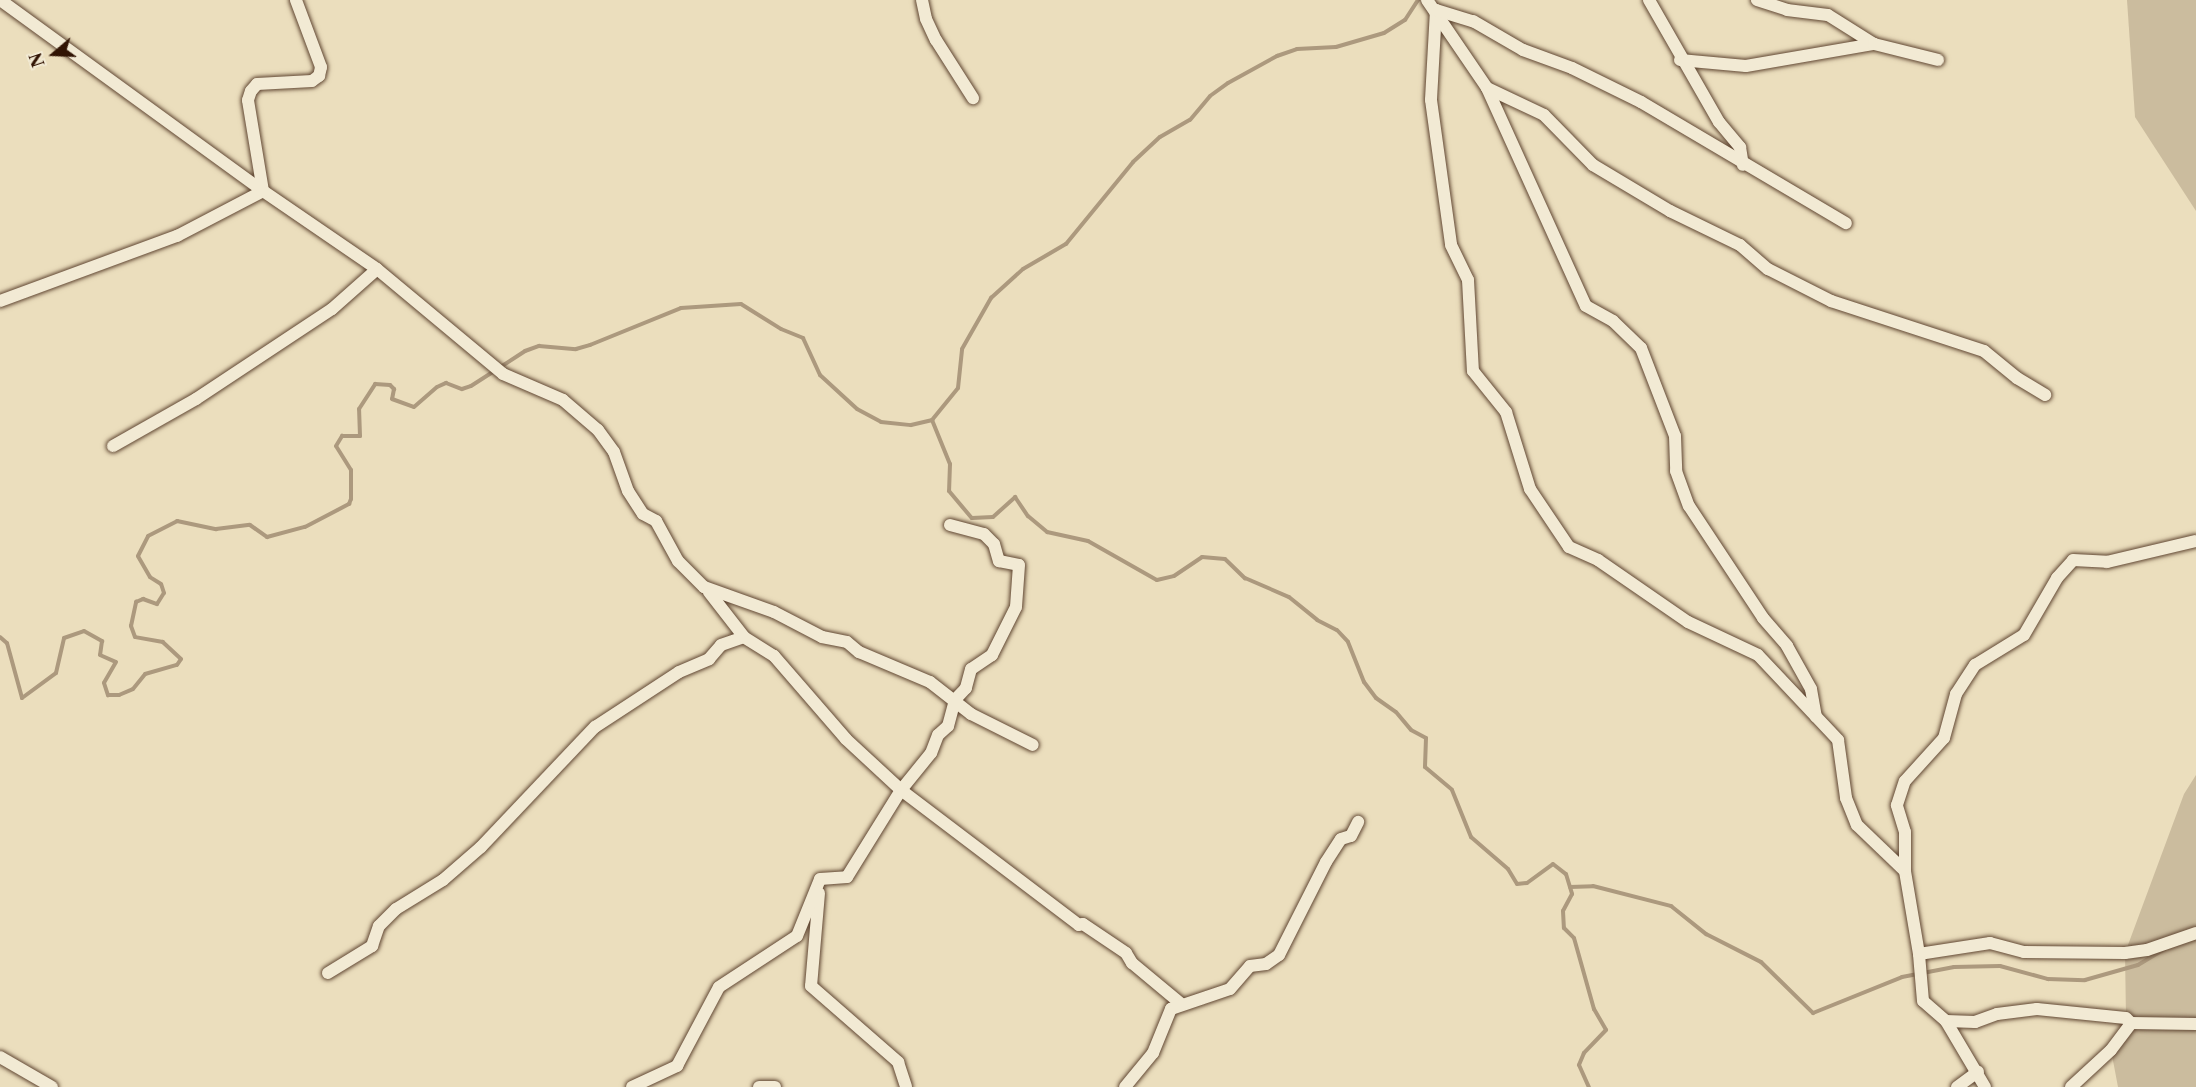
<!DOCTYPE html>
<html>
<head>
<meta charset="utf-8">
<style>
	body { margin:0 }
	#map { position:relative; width:2196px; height:1087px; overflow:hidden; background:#ebdebd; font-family:"Libre Caslon Text",serif }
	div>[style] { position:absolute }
	.green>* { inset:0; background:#cbbc9e }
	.stream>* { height:4px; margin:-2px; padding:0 2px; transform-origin:2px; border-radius:2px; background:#ac997e }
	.roads { filter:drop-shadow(0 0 2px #604632) drop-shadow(0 0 2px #604632) }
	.minor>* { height:12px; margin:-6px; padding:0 6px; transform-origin:6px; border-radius:6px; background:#f2ead4 }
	span { translate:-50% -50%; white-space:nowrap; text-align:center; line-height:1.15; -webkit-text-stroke:4.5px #f2ead4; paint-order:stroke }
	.north { position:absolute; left:24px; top:24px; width:60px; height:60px; -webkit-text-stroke:4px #f2ead4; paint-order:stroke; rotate:251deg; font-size:16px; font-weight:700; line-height:24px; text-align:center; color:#311404 }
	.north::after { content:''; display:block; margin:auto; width:21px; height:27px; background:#311404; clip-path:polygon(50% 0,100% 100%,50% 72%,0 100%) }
</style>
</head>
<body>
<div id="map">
	<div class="green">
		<i style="clip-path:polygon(2127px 0,2196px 0,2196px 211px,2135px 117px)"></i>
		<i style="clip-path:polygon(2196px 775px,2196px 1087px,2118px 1087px,2111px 1050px,2126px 1018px,2125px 953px,2184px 794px)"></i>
	</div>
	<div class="stream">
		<i style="left:932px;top:420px;width:48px;rotate:67.8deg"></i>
		<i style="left:950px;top:464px;width:27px;rotate:92deg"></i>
		<i style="left:949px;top:491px;width:35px;rotate:50deg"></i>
		<i style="left:972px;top:518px;width:21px;rotate:-3deg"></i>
		<i style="left:993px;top:517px;width:30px;rotate:-42deg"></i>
		<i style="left:1015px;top:497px;width:23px;rotate:56deg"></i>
		<i style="left:1028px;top:516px;width:25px;rotate:40deg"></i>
		<i style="left:1047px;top:532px;width:42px;rotate:12.4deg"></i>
		<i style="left:1088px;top:541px;width:79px;rotate:29.5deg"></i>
		<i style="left:1157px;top:580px;width:17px;rotate:-13deg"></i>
		<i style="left:1174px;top:576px;width:34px;rotate:-34deg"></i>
		<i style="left:1202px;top:557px;width:23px;rotate:5deg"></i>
		<i style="left:1225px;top:559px;width:28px;rotate:44deg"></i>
		<i style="left:1245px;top:578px;width:48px;rotate:23.4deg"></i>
		<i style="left:1289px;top:597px;width:36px;rotate:39deg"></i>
		<i style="left:1317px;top:620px;width:22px;rotate:27deg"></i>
		<i style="left:1337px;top:630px;width:16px;rotate:47deg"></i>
		<i style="left:1348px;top:642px;width:43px;rotate:68.2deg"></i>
		<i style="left:1364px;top:682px;width:20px;rotate:53deg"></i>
		<i style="left:1376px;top:698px;width:24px;rotate:35deg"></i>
		<i style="left:1396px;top:712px;width:23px;rotate:50deg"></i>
		<i style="left:1411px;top:730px;width:17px;rotate:28deg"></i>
		<i style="left:1426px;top:738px;width:29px;rotate:92deg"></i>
		<i style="left:1425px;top:767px;width:35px;rotate:40deg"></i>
		<i style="left:1452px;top:790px;width:51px;rotate:68deg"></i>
		<i style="left:1471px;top:837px;width:49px;rotate:40.9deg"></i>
		<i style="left:1508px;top:869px;width:17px;rotate:59deg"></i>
		<i style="left:1517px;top:884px;width:10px;rotate:-6deg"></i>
		<i style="left:1527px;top:883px;width:32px;rotate:-36deg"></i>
		<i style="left:1553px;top:864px;width:16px;rotate:38deg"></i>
		<i style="left:1566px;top:874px;width:21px;rotate:73deg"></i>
		<i style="left:1572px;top:894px;width:19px;rotate:118deg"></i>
		<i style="left:1563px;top:911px;width:17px;rotate:87deg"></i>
		<i style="left:1564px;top:928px;width:14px;rotate:45deg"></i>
		<i style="left:1574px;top:938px;width:74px;rotate:74.3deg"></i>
		<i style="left:1594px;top:1009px;width:24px;rotate:60deg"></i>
		<i style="left:1606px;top:1030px;width:32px;rotate:134deg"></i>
		<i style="left:1584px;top:1053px;width:13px;rotate:113deg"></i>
		<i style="left:1579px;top:1065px;width:24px;rotate:66deg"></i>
		<i style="left:0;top:637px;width:9px;rotate:41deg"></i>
		<i style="left:7px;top:643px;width:57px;rotate:74.7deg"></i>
		<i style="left:22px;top:698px;width:42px;rotate:-36.3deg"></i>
		<i style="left:56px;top:673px;width:36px;rotate:-77deg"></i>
		<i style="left:64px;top:638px;width:21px;rotate:-19deg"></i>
		<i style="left:84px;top:631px;width:21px;rotate:29deg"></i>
		<i style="left:102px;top:641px;width:14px;rotate:98deg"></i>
		<i style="left:100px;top:655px;width:17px;rotate:24deg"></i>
		<i style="left:116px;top:662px;width:24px;rotate:120deg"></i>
		<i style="left:104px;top:683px;width:13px;rotate:72deg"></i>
		<i style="left:108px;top:695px;width:11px"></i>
		<i style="left:119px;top:695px;width:15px;rotate:-23deg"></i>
		<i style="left:133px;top:689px;width:19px;rotate:-51deg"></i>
		<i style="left:145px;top:674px;width:33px;rotate:-16deg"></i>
		<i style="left:177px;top:665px;width:7px;rotate:-56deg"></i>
		<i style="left:181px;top:659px;width:25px;rotate:-137deg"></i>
		<i style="left:163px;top:642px;width:28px;rotate:-170deg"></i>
		<i style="left:135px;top:637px;width:12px;rotate:-110deg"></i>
		<i style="left:131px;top:626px;width:25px;rotate:-78deg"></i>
		<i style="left:136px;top:602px;width:8px;rotate:-23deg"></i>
		<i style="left:143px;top:599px;width:15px;rotate:20deg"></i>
		<i style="left:157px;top:604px;width:13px;rotate:-58deg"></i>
		<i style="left:164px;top:593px;width:9px;rotate:-108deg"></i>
		<i style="left:161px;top:584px;width:13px;rotate:-148deg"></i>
		<i style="left:150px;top:577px;width:24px;rotate:-120deg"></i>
		<i style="left:138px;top:556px;width:22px;rotate:-63deg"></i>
		<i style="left:148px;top:536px;width:33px;rotate:-27deg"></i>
		<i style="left:177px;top:521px;width:40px;rotate:12deg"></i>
		<i style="left:216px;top:529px;width:34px;rotate:-7deg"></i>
		<i style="left:250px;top:525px;width:21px;rotate:35deg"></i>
		<i style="left:267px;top:537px;width:39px;rotate:-15deg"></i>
		<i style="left:305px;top:527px;width:50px;rotate:-27.6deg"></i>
		<i style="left:349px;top:504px;width:5px;rotate:-68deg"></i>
		<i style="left:351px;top:499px;width:29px;rotate:-90deg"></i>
		<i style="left:351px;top:470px;width:28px;rotate:-122deg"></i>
		<i style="left:336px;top:446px;width:12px;rotate:-59deg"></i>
		<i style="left:342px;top:436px;width:18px"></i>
		<i style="left:360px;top:436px;width:27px;rotate:-92deg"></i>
		<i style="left:359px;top:409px;width:30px;rotate:-57deg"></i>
		<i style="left:375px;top:384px;width:15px;rotate:4deg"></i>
		<i style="left:390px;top:385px;width:6px;rotate:45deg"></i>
		<i style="left:394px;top:389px;width:10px;rotate:101deg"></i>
		<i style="left:392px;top:399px;width:23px;rotate:20deg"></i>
		<i style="left:414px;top:407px;width:30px;rotate:-41deg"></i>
		<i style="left:437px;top:387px;width:10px;rotate:-24deg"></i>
		<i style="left:446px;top:383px;width:17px;rotate:21deg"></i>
		<i style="left:462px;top:389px;width:9px;rotate:-18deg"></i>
		<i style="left:471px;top:386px;width:64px;rotate:-32.9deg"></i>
		<i style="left:525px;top:351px;width:15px;rotate:-20deg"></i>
		<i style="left:539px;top:346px;width:37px;rotate:5deg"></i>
		<i style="left:576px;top:349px;width:15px;rotate:-16deg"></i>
		<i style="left:590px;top:345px;width:98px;rotate:-22.1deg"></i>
		<i style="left:681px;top:308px;width:60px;rotate:-3.8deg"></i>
		<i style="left:741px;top:304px;width:47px;rotate:32deg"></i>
		<i style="left:781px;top:329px;width:24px;rotate:22deg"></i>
		<i style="left:803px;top:338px;width:41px;rotate:65.3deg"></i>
		<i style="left:820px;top:375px;width:50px;rotate:42.6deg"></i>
		<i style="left:857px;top:409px;width:27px;rotate:28deg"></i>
		<i style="left:881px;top:422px;width:30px;rotate:6deg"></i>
		<i style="left:911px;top:425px;width:22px;rotate:-13deg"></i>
		<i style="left:932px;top:420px;width:41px;rotate:-50.9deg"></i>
		<i style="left:958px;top:388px;width:39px;rotate:-84deg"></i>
		<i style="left:962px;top:349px;width:59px;rotate:-60.4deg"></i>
		<i style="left:991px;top:298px;width:43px;rotate:-42.2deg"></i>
		<i style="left:1023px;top:269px;width:50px;rotate:-30.2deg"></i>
		<i style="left:1066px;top:244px;width:106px;rotate:-50.7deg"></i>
		<i style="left:1133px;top:162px;width:37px;rotate:-43deg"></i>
		<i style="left:1160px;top:137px;width:34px;rotate:-30deg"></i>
		<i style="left:1190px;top:120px;width:31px;rotate:-50deg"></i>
		<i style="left:1210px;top:96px;width:22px;rotate:-36deg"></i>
		<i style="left:1228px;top:83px;width:56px;rotate:-28.9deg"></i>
		<i style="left:1277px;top:56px;width:21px;rotate:-19deg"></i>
		<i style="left:1297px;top:49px;width:39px;rotate:-3deg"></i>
		<i style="left:1336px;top:47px;width:50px;rotate:-16.3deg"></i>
		<i style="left:1384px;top:33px;width:25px;rotate:-32deg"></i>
		<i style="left:1405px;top:20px;width:24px;rotate:-57deg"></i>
		<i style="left:1570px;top:887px;width:23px;rotate:-2deg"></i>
		<i style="left:1593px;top:886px;width:81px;rotate:14.4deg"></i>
		<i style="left:1671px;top:906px;width:45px;rotate:38.7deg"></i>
		<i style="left:1706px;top:934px;width:62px;rotate:27deg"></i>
		<i style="left:1761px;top:962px;width:73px;rotate:44.4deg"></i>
		<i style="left:1813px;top:1013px;width:96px;rotate:-22deg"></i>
		<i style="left:1902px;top:977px;width:53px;rotate:-10.9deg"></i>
		<i style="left:1954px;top:967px;width:46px;rotate:-1.2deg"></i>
		<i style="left:2000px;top:966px;width:50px;rotate:15.2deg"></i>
		<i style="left:2048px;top:979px;width:37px;rotate:2deg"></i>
		<i style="left:2085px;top:980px;width:55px;rotate:-15.8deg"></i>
		<i style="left:2138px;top:965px;width:31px;rotate:-31deg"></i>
	</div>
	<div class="roads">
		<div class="minor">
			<i style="left:922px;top:0;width:19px;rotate:78deg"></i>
			<i style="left:926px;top:19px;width:23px;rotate:65deg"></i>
			<i style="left:936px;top:40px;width:69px;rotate:57.5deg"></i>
			<i style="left:1427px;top:0;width:107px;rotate:55.7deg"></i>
			<i style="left:1487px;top:88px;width:239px;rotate:65.6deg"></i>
			<i style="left:1586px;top:306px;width:31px;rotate:29deg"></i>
			<i style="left:1613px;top:321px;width:39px;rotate:44deg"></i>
			<i style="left:1641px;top:348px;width:94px;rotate:68.9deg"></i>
			<i style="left:1675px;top:436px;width:35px;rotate:88deg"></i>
			<i style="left:1676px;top:471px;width:37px;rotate:70deg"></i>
			<i style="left:1689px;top:506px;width:134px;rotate:56.5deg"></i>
			<i style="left:1763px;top:618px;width:37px;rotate:49deg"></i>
			<i style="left:1787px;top:646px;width:49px;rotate:60.8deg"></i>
			<i style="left:1811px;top:689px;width:28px;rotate:80deg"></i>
			<i style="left:1649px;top:0;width:141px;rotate:60.2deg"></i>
			<i style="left:1719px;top:122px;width:33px;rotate:50deg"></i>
			<i style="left:1740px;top:147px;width:18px;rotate:81deg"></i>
			<i style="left:1757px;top:0;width:32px;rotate:18deg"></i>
			<i style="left:1787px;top:10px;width:41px;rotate:7deg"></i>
			<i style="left:1828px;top:15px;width:54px;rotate:32.2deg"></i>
			<i style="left:1436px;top:10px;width:90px;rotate:93.2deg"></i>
			<i style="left:1431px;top:100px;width:146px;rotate:82.1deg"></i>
			<i style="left:1451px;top:245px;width:39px;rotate:64deg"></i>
			<i style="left:1468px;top:280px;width:91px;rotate:86.9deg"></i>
			<i style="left:1473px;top:371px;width:53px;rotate:51.2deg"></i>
			<i style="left:1506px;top:412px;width:81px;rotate:72.7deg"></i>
			<i style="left:1530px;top:489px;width:70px;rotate:56.1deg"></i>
			<i style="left:1569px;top:547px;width:32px;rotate:24deg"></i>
			<i style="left:1598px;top:560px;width:109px;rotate:34.6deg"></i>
			<i style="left:1688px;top:622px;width:77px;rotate:25.2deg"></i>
			<i style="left:1758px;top:655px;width:117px;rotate:46.7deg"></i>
			<i style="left:1838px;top:740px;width:59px;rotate:82.1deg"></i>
			<i style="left:1846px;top:798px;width:29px;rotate:68deg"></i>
			<i style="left:1857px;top:825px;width:66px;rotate:43.8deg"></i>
			<i style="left:1436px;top:10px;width:39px;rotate:17deg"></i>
			<i style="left:1473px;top:21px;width:58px;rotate:30.1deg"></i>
			<i style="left:1523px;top:50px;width:52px;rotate:20.2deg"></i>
			<i style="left:1572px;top:68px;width:77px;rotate:26.2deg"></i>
			<i style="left:1641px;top:102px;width:238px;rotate:30.6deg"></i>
			<i style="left:1680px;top:60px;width:66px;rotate:5.2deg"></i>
			<i style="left:1746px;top:66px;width:130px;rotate:-9.8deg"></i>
			<i style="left:1874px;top:44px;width:66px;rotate:14deg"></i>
			<i style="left:1487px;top:88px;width:63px;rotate:25.3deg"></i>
			<i style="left:1544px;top:115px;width:70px;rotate:45.6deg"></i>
			<i style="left:1593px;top:165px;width:90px;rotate:30.9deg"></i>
			<i style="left:1670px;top:211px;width:78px;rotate:25.9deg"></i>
			<i style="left:1740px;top:245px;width:37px;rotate:41deg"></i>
			<i style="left:1768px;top:269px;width:71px;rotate:26.9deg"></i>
			<i style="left:1831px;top:301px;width:161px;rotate:18.1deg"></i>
			<i style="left:1984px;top:351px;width:43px;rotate:39.3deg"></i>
			<i style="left:2017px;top:378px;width:33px;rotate:31deg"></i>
			<i style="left:377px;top:269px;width:164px;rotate:39.8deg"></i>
			<i style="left:503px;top:374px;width:65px;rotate:23.4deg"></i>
			<i style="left:563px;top:400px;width:46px;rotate:40.6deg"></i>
			<i style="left:598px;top:430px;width:27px;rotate:54deg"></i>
			<i style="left:614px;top:452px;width:41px;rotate:70.3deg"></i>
			<i style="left:628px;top:491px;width:27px;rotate:57deg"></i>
			<i style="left:643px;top:514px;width:15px;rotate:28deg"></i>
			<i style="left:656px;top:521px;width:46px;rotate:61.2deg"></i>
			<i style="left:678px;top:561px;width:37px;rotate:45deg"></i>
			<i style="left:704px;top:587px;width:74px;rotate:19.7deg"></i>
			<i style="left:774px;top:612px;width:54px;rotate:27.5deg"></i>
			<i style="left:822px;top:637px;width:25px;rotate:11deg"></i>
			<i style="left:847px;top:642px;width:16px;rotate:40deg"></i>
			<i style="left:859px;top:652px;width:77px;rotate:22.9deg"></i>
			<i style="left:930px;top:682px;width:52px;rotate:38deg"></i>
			<i style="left:971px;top:714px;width:69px;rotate:26.6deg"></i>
			<i style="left:0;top:301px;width:189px;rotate:-20.2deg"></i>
			<i style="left:177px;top:236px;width:97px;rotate:-27.6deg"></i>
			<i style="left:263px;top:191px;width:325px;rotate:-144deg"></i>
			<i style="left:113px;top:446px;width:95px;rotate:-29.5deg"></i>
			<i style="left:196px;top:399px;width:163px;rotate:-33.5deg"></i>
			<i style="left:332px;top:309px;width:60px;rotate:-41.6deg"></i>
			<i style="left:377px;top:269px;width:138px;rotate:-145.6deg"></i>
			<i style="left:263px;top:191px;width:92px;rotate:-99.4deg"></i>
			<i style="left:248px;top:100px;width:9px;rotate:-72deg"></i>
			<i style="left:251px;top:91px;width:9px;rotate:-49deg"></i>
			<i style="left:257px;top:84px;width:55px;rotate:-3.1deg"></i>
			<i style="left:312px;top:81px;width:9px;rotate:-36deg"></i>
			<i style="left:319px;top:76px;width:9px;rotate:-77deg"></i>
			<i style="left:321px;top:67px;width:72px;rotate:-110.5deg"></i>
			<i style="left:950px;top:525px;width:35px;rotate:15deg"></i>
			<i style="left:984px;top:534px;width:14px;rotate:45deg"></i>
			<i style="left:994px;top:544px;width:18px;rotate:74deg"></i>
			<i style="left:999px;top:561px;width:20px;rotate:11deg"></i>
			<i style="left:1019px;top:565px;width:42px;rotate:94.1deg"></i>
			<i style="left:1016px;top:607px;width:54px;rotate:116.6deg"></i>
			<i style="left:992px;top:655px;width:25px;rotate:146deg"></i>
			<i style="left:971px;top:669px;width:20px;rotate:105deg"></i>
			<i style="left:966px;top:688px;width:16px;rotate:133deg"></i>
			<i style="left:955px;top:700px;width:27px;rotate:105deg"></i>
			<i style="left:948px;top:726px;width:13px;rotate:138deg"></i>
			<i style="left:938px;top:735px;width:19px;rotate:111deg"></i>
			<i style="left:931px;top:753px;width:48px;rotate:129deg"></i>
			<i style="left:901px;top:790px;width:223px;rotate:37.2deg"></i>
			<i style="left:1079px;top:925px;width:4px;rotate:-14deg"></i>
			<i style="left:1083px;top:924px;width:52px;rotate:34deg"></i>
			<i style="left:1126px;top:953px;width:12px;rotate:59deg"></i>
			<i style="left:1132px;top:963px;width:62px;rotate:39.8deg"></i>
			<i style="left:819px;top:893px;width:93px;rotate:94.9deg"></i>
			<i style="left:811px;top:986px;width:116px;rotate:41.1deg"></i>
			<i style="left:898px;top:1062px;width:26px;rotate:72deg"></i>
			<i style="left:1919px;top:954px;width:72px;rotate:-8.8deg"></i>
			<i style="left:1990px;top:943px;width:35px;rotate:15deg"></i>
			<i style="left:2024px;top:952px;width:101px;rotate:0.6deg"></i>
			<i style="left:2125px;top:953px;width:22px;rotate:-8deg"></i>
			<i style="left:2147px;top:950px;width:52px;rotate:-19.1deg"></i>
			<i style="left:328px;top:973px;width:52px;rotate:-31.5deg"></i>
			<i style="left:372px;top:946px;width:21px;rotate:-71deg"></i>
			<i style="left:379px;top:926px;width:24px;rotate:-45deg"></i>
			<i style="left:396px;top:909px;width:55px;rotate:-31.7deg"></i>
			<i style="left:443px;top:880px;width:50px;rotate:-41deg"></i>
			<i style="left:481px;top:847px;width:166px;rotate:-46.5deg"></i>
			<i style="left:595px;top:727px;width:100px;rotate:-33.2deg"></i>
			<i style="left:679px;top:672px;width:33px;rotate:-23deg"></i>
			<i style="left:709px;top:659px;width:18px;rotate:-49deg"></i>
			<i style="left:721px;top:645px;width:24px;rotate:-19deg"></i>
			<i style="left:1946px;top:1021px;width:29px;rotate:2deg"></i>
			<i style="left:1975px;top:1022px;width:23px;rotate:-20deg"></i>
			<i style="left:1997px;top:1014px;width:40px;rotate:-7.1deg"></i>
			<i style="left:2037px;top:1009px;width:89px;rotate:5.8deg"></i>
			<i style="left:2126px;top:1018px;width:7px;rotate:45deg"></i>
			<i style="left:0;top:1057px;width:60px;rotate:30deg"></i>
			<i style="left:632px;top:1087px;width:50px;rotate:-25deg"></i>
			<i style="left:677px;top:1066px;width:89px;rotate:-62deg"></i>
			<i style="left:719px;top:987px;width:93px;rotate:-33.2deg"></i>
			<i style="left:797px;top:936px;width:61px;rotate:-68deg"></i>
			<i style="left:820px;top:879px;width:27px;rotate:-4deg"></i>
			<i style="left:847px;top:877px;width:102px;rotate:-58.2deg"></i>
			<i style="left:901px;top:790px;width:75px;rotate:-137.2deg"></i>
			<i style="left:846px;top:739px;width:110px;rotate:-130.9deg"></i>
			<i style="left:774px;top:656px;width:36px;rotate:-148deg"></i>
			<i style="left:744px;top:637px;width:57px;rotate:-127.9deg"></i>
			<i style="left:759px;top:1087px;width:16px"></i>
			<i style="left:1125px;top:1087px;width:44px;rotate:-50.5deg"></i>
			<i style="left:1153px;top:1053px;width:48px;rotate:-67.8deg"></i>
			<i style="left:1171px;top:1009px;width:62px;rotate:-18.7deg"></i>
			<i style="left:1230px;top:989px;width:30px;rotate:-49deg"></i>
			<i style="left:1250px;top:966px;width:16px;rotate:-7deg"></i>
			<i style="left:1266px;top:964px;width:16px;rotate:-35deg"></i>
			<i style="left:1279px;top:955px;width:104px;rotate:-63.2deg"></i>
			<i style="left:1326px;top:862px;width:27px;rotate:-57deg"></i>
			<i style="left:1341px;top:839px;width:10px;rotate:-17deg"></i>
			<i style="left:1351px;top:836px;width:16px;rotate:-63deg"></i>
			<i style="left:1957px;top:1087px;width:26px;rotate:-36deg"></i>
			<i style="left:1985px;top:1087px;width:77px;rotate:-120.6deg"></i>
			<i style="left:1946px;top:1021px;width:30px;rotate:-139deg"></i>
			<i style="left:1923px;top:1001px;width:47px;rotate:-94.9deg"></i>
			<i style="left:1919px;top:954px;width:84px;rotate:-99.6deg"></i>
			<i style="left:1905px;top:871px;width:39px;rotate:-90deg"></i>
			<i style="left:1905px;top:832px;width:28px;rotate:-107deg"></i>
			<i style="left:1897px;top:805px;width:25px;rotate:-72deg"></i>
			<i style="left:1905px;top:781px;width:58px;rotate:-47.8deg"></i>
			<i style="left:1944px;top:738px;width:46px;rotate:-74.7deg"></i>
			<i style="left:1956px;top:694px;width:35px;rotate:-57deg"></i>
			<i style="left:1975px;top:665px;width:57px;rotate:-31.5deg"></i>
			<i style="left:2024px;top:635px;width:66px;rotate:-59.9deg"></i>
			<i style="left:2057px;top:578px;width:24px;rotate:-48deg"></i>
			<i style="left:2073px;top:560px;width:34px;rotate:3deg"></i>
			<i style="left:2107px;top:562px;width:91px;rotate:-13.3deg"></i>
			<i style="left:2071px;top:1087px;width:54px;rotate:-42.8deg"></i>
			<i style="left:2111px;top:1050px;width:34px;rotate:-53deg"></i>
			<i style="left:2131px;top:1023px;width:65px;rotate:0.9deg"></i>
		</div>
	</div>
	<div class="north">N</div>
</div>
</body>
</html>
